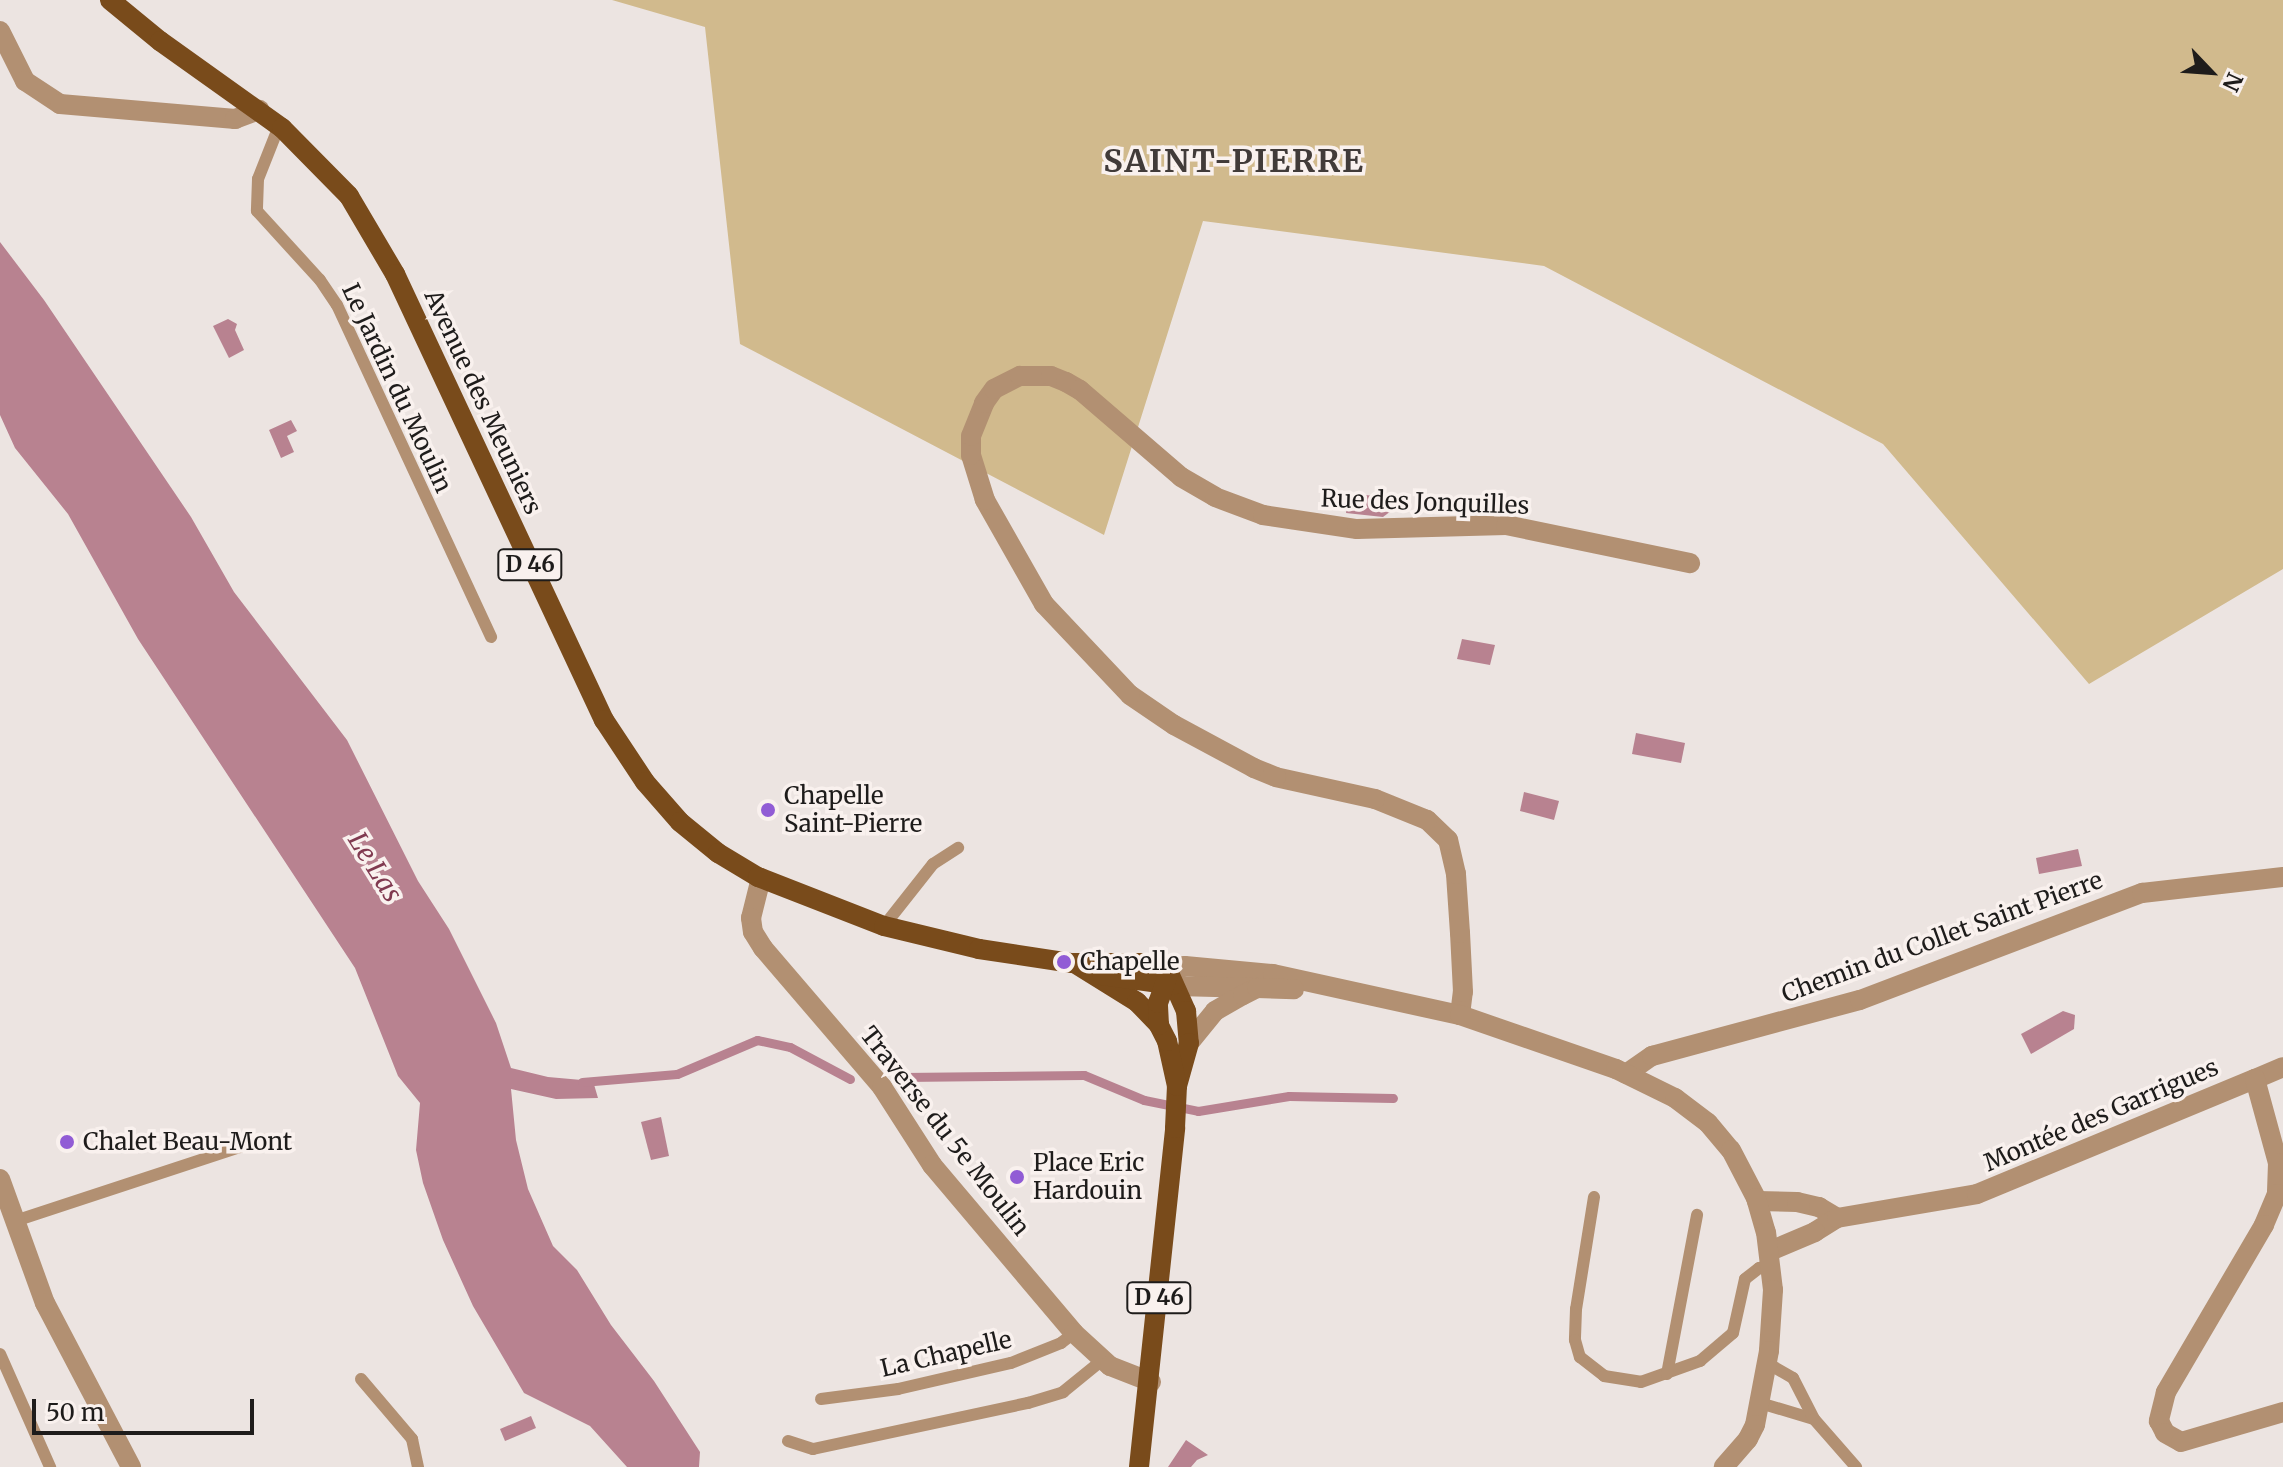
<!DOCTYPE html>
<html>
<head>
<meta charset="utf-8">
<style>
	body { margin:0 }
	#map { position:relative; width:2283px; height:1467px; overflow:hidden; background:#ece4e1; font-family:Merriweather,serif }
	div>[style] { position:absolute }
	.green>* { inset:0; background:#d1ba8d }
	.water>* { inset:0; background:#b88290 }
	.stream>* { height:9px; margin:-4.5px; padding:0 4.5px; transform-origin:4.5px; border-radius:4.5px; background:#b88290 }
	.service>* { height:12px; margin:-6px; padding:0 6px; transform-origin:6px; border-radius:6px; background:#b29072 }
	.minor>* { height:20px; margin:-10px; padding:0 10px; transform-origin:10px; border-radius:10px; background:#b29072 }
	.tertiary>* { height:20px; margin:-10px; padding:0 10px; transform-origin:10px; border-radius:10px; background:#b29072 }
	.primary>* { height:20px; margin:-10px; padding:0 10px; transform-origin:10px; border-radius:10px; background:#794b1b }
	.dots>* { width:22px; height:22px; translate:-50% -50%; box-sizing:border-box; border:4px solid #f9f1ee; border-radius:50% }
	span { translate:-50% -50%; white-space:nowrap; text-align:center; line-height:1.15; -webkit-text-stroke:7px #f9f1ee; paint-order:stroke }
	.shield-label span { padding:2px 6px; background:#f9f1ee; border:2px solid; border-radius:6px; -webkit-text-stroke-width:0 }
	.shield-label { font-size:22px; color:#1e1c1b; font-weight:700 }
	.street-label { font-size:24px; color:#1e1c1b }
	.poi-label { font-size:24px; color:#1e1c1b }
	.left { translate:0 -50%; text-align:left }
	.water-label { font-size:26px; color:#803a50; font-style:italic }
	.district-label { font-size:32px; color:#413b39; font-weight:700; letter-spacing:2px }
	.north { position:absolute; left:2171px; top:32px; width:80px; height:80px; -webkit-text-stroke:6px #f9f1ee; paint-order:stroke; rotate:115deg; font-size:22px; font-weight:700; line-height:32px; text-align:center; color:#1e1c1b }
	.north::after { content:''; display:block; margin:auto; width:28px; height:36px; background:#1e1c1b; clip-path:polygon(50% 0,100% 100%,50% 72%,0 100%) }
	.scale { position:absolute; left:32px; top:1399px; width:222px; height:36px; box-sizing:border-box; border:4px solid #1e1c1b; border-top:0; padding-left:10px; font-size:24px; line-height:28px; white-space:nowrap; color:#1e1c1b; -webkit-text-stroke:6px #f9f1ee; paint-order:stroke }
</style>
</head>
<body>
<div id="map">
	<div class="green">
		<i style="clip-path:polygon(612px 0,2283px 0,2283px 569px,2089px 684px,1883px 444px,1544px 266px,1203px 221px,1104px 535px,740px 344px,705px 27px)"></i>
	</div>
	<div class="water">
		<i style="clip-path:polygon(0 242px,44px 300px,191px 517px,234px 592px,347px 740px,418px 881px,449px 929px,496px 1023px,511px 1068px,548px 1077px,593px 1081px,598px 1098px,556px 1099px,511px 1089px,516px 1140px,528px 1189px,553px 1246px,577px 1270px,611px 1325px,654px 1381px,700px 1452px,699px 1467px,627px 1467px,590px 1426px,524px 1393px,473px 1306px,443px 1240px,423px 1183px,416px 1150px,420px 1103px,398px 1076px,355px 968px,138px 639px,68px 514px,15px 448px,0 415px)"></i>
		<i style="clip-path:polygon(228px 319px,237px 324px,235px 330px,244px 350px,229px 358px,213px 326px)"></i>
		<i style="clip-path:polygon(291px 420px,297px 431px,287px 436px,294px 452px,281px 458px,269px 430px)"></i>
		<i style="clip-path:polygon(1350px 493px,1390px 498px,1391px 511px,1383px 517px,1346px 513px)"></i>
		<i style="clip-path:polygon(1462px 639px,1495px 645px,1490px 665px,1457px 659px)"></i>
		<i style="clip-path:polygon(1636px 733px,1685px 743px,1681px 763px,1632px 754px)"></i>
		<i style="clip-path:polygon(1524px 792px,1559px 801px,1554px 820px,1520px 811px)"></i>
		<i style="clip-path:polygon(2078px 849px,2082px 866px,2039px 874px,2036px 858px)"></i>
		<i style="clip-path:polygon(2063px 1011px,2075px 1015px,2074px 1029px,2031px 1054px,2021px 1034px)"></i>
		<i style="clip-path:polygon(661px 1117px,669px 1156px,651px 1160px,641px 1122px)"></i>
		<i style="clip-path:polygon(531px 1416px,536px 1428px,505px 1441px,500px 1429px)"></i>
		<i style="clip-path:polygon(1186px 1440px,1208px 1455px,1197px 1460px,1191px 1467px,1168px 1467px)"></i>
	</div>
	<div class="stream">
		<i style="left:903px;top:1077px;width:181px;rotate:-0.6deg"></i>
		<i style="left:1084px;top:1075px;width:65px;rotate:22.6deg"></i>
		<i style="left:1144px;top:1100px;width:55px;rotate:11.5deg"></i>
		<i style="left:1198px;top:1111px;width:92px;rotate:-9.4deg"></i>
		<i style="left:1289px;top:1096px;width:104px;rotate:1.1deg"></i>
		<i style="left:582px;top:1082px;width:95px;rotate:-4.8deg"></i>
		<i style="left:677px;top:1074px;width:87px;rotate:-23deg"></i>
		<i style="left:757px;top:1040px;width:34px;rotate:12deg"></i>
		<i style="left:790px;top:1047px;width:68px;rotate:28.1deg"></i>
	</div>
	<div class="service">
		<i style="left:279px;top:126px;width:57px;rotate:111.6deg"></i>
		<i style="left:258px;top:179px;width:32px;rotate:92deg"></i>
		<i style="left:257px;top:211px;width:93px;rotate:47.6deg"></i>
		<i style="left:320px;top:280px;width:30px;rotate:56deg"></i>
		<i style="left:337px;top:305px;width:366px;rotate:65.1deg"></i>
		<i style="left:884px;top:926px;width:79px;rotate:-51.7deg"></i>
		<i style="left:933px;top:864px;width:30px;rotate:-33deg"></i>
		<i style="left:1594px;top:1197px;width:113px;rotate:99.1deg"></i>
		<i style="left:1576px;top:1309px;width:31px;rotate:92deg"></i>
		<i style="left:1575px;top:1340px;width:18px;rotate:74deg"></i>
		<i style="left:1580px;top:1357px;width:31px;rotate:38deg"></i>
		<i style="left:1604px;top:1376px;width:37px;rotate:9deg"></i>
		<i style="left:1641px;top:1382px;width:63px;rotate:-19.6deg"></i>
		<i style="left:1700px;top:1361px;width:43px;rotate:-40.3deg"></i>
		<i style="left:1733px;top:1333px;width:55px;rotate:-77.5deg"></i>
		<i style="left:1745px;top:1279px;width:18px;rotate:-38deg"></i>
		<i style="left:1759px;top:1268px;width:12px;rotate:-14deg"></i>
		<i style="left:15px;top:1221px;width:262px;rotate:-18.2deg"></i>
		<i style="left:0;top:1354px;width:124px;rotate:66.1deg"></i>
		<i style="left:1667px;top:1374px;width:162px;rotate:-79.3deg"></i>
		<i style="left:361px;top:1379px;width:79px;rotate:49.6deg"></i>
		<i style="left:412px;top:1439px;width:29px;rotate:78deg"></i>
		<i style="left:821px;top:1399px;width:78px;rotate:-7.4deg"></i>
		<i style="left:898px;top:1389px;width:116px;rotate:-13deg"></i>
		<i style="left:1011px;top:1363px;width:54px;rotate:-21.8deg"></i>
		<i style="left:1061px;top:1343px;width:16px;rotate:-38deg"></i>
		<i style="left:1760px;top:1403px;width:56px;rotate:16.5deg"></i>
		<i style="left:1814px;top:1419px;width:46px;rotate:-117.1deg"></i>
		<i style="left:1793px;top:1378px;width:30px;rotate:-150deg"></i>
		<i style="left:1814px;top:1419px;width:64px;rotate:48.8deg"></i>
		<i style="left:788px;top:1441px;width:26px;rotate:18deg"></i>
		<i style="left:813px;top:1449px;width:220px;rotate:-12.1deg"></i>
		<i style="left:1028px;top:1403px;width:37px;rotate:-17deg"></i>
		<i style="left:1063px;top:1392px;width:49px;rotate:-39.2deg"></i>
	</div>
	<div class="minor">
		<i style="left:0;top:31px;width:56px;rotate:63.4deg"></i>
		<i style="left:25px;top:81px;width:42px;rotate:33.3deg"></i>
		<i style="left:60px;top:104px;width:176px;rotate:4.9deg"></i>
		<i style="left:235px;top:119px;width:26px;rotate:-21deg"></i>
		<i style="left:761px;top:878px;width:41px;rotate:104deg"></i>
		<i style="left:751px;top:918px;width:14px;rotate:82deg"></i>
		<i style="left:753px;top:932px;width:19px;rotate:58deg"></i>
		<i style="left:763px;top:948px;width:183px;rotate:49.4deg"></i>
		<i style="left:882px;top:1087px;width:93px;rotate:57.3deg"></i>
		<i style="left:932px;top:1165px;width:220px;rotate:49.8deg"></i>
		<i style="left:1074px;top:1333px;width:49px;rotate:42.5deg"></i>
		<i style="left:1110px;top:1366px;width:44px;rotate:21.3deg"></i>
		<i style="left:1460px;top:1015px;width:23px;rotate:-83deg"></i>
		<i style="left:1463px;top:992px;width:59px;rotate:-92.9deg"></i>
		<i style="left:1460px;top:933px;width:59px;rotate:-93.9deg"></i>
		<i style="left:1456px;top:874px;width:35px;rotate:-103deg"></i>
		<i style="left:1448px;top:840px;width:29px;rotate:-136deg"></i>
		<i style="left:1427px;top:820px;width:56px;rotate:-158deg"></i>
		<i style="left:1375px;top:799px;width:101px;rotate:-167.5deg"></i>
		<i style="left:1276px;top:777px;width:24px;rotate:-158deg"></i>
		<i style="left:1254px;top:768px;width:91px;rotate:-151.7deg"></i>
		<i style="left:1174px;top:725px;width:53px;rotate:-145.7deg"></i>
		<i style="left:1130px;top:695px;width:125px;rotate:-133.4deg"></i>
		<i style="left:1044px;top:604px;width:120px;rotate:-119.6deg"></i>
		<i style="left:985px;top:500px;width:47px;rotate:-107.3deg"></i>
		<i style="left:971px;top:455px;width:19px;rotate:-90deg"></i>
		<i style="left:971px;top:436px;width:35px;rotate:-68deg"></i>
		<i style="left:984px;top:403px;width:17px;rotate:-54deg"></i>
		<i style="left:994px;top:389px;width:29px;rotate:-27deg"></i>
		<i style="left:1020px;top:376px;width:31px"></i>
		<i style="left:1051px;top:376px;width:16px;rotate:22deg"></i>
		<i style="left:1066px;top:382px;width:16px;rotate:30deg"></i>
		<i style="left:1080px;top:390px;width:133px;rotate:40.7deg"></i>
		<i style="left:1181px;top:477px;width:39px;rotate:30deg"></i>
		<i style="left:1215px;top:497px;width:51px;rotate:20.6deg"></i>
		<i style="left:1263px;top:515px;width:95px;rotate:8.5deg"></i>
		<i style="left:1357px;top:529px;width:149px;rotate:-1.5deg"></i>
		<i style="left:1506px;top:525px;width:188px;rotate:11.7deg"></i>
		<i style="left:1626px;top:1074px;width:32px;rotate:-35deg"></i>
		<i style="left:1652px;top:1056px;width:215px;rotate:-15.1deg"></i>
		<i style="left:1860px;top:1000px;width:302px;rotate:-20.8deg"></i>
		<i style="left:2142px;top:893px;width:142px;rotate:-6.5deg"></i>
		<i style="left:2255px;top:1079px;width:30px;rotate:-23deg"></i>
		<i style="left:1757px;top:1201px;width:40px;rotate:1.4deg"></i>
		<i style="left:1797px;top:1202px;width:23px;rotate:13deg"></i>
		<i style="left:1819px;top:1207px;width:21px;rotate:31deg"></i>
		<i style="left:1837px;top:1218px;width:26px;rotate:148deg"></i>
		<i style="left:1815px;top:1232px;width:49px;rotate:157.1deg"></i>
		<i style="left:1837px;top:1218px;width:142px;rotate:-9.7deg"></i>
		<i style="left:1977px;top:1194px;width:301px;rotate:-22.5deg"></i>
		<i style="left:2255px;top:1079px;width:87px;rotate:74.7deg"></i>
		<i style="left:2278px;top:1163px;width:31px;rotate:92deg"></i>
		<i style="left:2277px;top:1194px;width:34px;rotate:113deg"></i>
		<i style="left:2264px;top:1225px;width:194px;rotate:120.4deg"></i>
		<i style="left:2166px;top:1392px;width:30px;rotate:104deg"></i>
		<i style="left:2159px;top:1421px;width:13px;rotate:63deg"></i>
		<i style="left:2165px;top:1433px;width:18px;rotate:29deg"></i>
		<i style="left:2181px;top:1442px;width:106px;rotate:-16.4deg"></i>
	</div>
	<div class="tertiary">
		<i style="left:1169px;top:973px;width:17px;rotate:-24deg"></i>
		<i style="left:1185px;top:966px;width:88px;rotate:5.2deg"></i>
		<i style="left:1273px;top:974px;width:191px;rotate:12.4deg"></i>
		<i style="left:1460px;top:1015px;width:165px;rotate:19.1deg"></i>
		<i style="left:1616px;top:1069px;width:66px;rotate:26.2deg"></i>
		<i style="left:1675px;top:1098px;width:41px;rotate:37.1deg"></i>
		<i style="left:1708px;top:1123px;width:35px;rotate:50deg"></i>
		<i style="left:1731px;top:1150px;width:54px;rotate:62.5deg"></i>
		<i style="left:1756px;top:1198px;width:35px;rotate:74deg"></i>
		<i style="left:1766px;top:1232px;width:58px;rotate:83.1deg"></i>
		<i style="left:1773px;top:1290px;width:61px;rotate:93.8deg"></i>
		<i style="left:1769px;top:1351px;width:75px;rotate:100.7deg"></i>
		<i style="left:1755px;top:1425px;width:16px;rotate:117deg"></i>
		<i style="left:1748px;top:1439px;width:37px;rotate:131deg"></i>
		<i style="left:1177px;top:986px;width:76px;rotate:1.5deg"></i>
		<i style="left:1189px;top:1043px;width:41px;rotate:-50.9deg"></i>
		<i style="left:1215px;top:1011px;width:32px;rotate:-30deg"></i>
		<i style="left:1243px;top:995px;width:16px;rotate:-27deg"></i>
		<i style="left:1257px;top:988px;width:37px;rotate:2deg"></i>
		<i style="left:0;top:1179px;width:132px;rotate:70.1deg"></i>
		<i style="left:45px;top:1303px;width:185px;rotate:62.3deg"></i>
	</div>
	<div class="primary">
		<i style="left:110px;top:0;width:65px;rotate:39.4deg"></i>
		<i style="left:160px;top:41px;width:150px;rotate:35.5deg"></i>
		<i style="left:282px;top:128px;width:95px;rotate:45.4deg"></i>
		<i style="left:349px;top:196px;width:91px;rotate:59.5deg"></i>
		<i style="left:395px;top:274px;width:493px;rotate:64.9deg"></i>
		<i style="left:604px;top:720px;width:74px;rotate:56.5deg"></i>
		<i style="left:645px;top:782px;width:53px;rotate:48.8deg"></i>
		<i style="left:680px;top:822px;width:49px;rotate:39.2deg"></i>
		<i style="left:718px;top:853px;width:47px;rotate:31deg"></i>
		<i style="left:758px;top:877px;width:135px;rotate:21.3deg"></i>
		<i style="left:884px;top:926px;width:98px;rotate:13.6deg"></i>
		<i style="left:979px;top:949px;width:94px;rotate:8.6deg"></i>
		<i style="left:1072px;top:963px;width:73px"></i>
		<i style="left:1145px;top:963px;width:26px;rotate:23deg"></i>
		<i style="left:1169px;top:973px;width:42px;rotate:65.9deg"></i>
		<i style="left:1186px;top:1011px;width:32px;rotate:85deg"></i>
		<i style="left:1189px;top:1043px;width:45px;rotate:105.6deg"></i>
		<i style="left:1076px;top:964px;width:72px;rotate:31.9deg"></i>
		<i style="left:1137px;top:1002px;width:32px;rotate:46deg"></i>
		<i style="left:1102px;top:975px;width:72px;rotate:8deg"></i>
		<i style="left:1139px;top:1467px;width:341px;rotate:-83.9deg"></i>
		<i style="left:1175px;top:1128px;width:42px;rotate:-87.3deg"></i>
		<i style="left:1177px;top:1086px;width:46px;rotate:-102.5deg"></i>
		<i style="left:1167px;top:1041px;width:18px;rotate:-117deg"></i>
		<i style="left:1159px;top:1025px;width:22px;rotate:-93deg"></i>
		<i style="left:1158px;top:1003px;width:32px;rotate:-70deg"></i>
	</div>
	<div class="dots">
		<i style="left:768px;top:810px;background:#915cd5"></i>
		<i style="left:1064px;top:962px;background:#915cd5"></i>
		<i style="left:67px;top:1142px;background:#915cd5"></i>
		<i style="left:1017px;top:1177px;background:#915cd5"></i>
	</div>
	<div class="shield-label">
		<span style="left:530px;top:565px">D 46</span>
		<span style="left:1159px;top:1298px">D 46</span>
	</div>
	<div class="street-label">
		<span style="left:397px;top:388px;rotate:65deg">Le Jardin du Moulin</span>
		<span style="left:483px;top:402px;rotate:65deg">Avenue des Meuniers</span>
		<span style="left:1425px;top:502px;rotate:2deg">Rue des Jonquilles</span>
		<span style="left:1942px;top:937px;rotate:-20deg">Chemin du Collet Saint Pierre</span>
		<span style="left:2101px;top:1115px;rotate:-23deg">Montée des Garrigues</span>
		<span style="left:945px;top:1131px;rotate:52deg">Traverse du 5e Moulin</span>
		<span style="left:946px;top:1354px;rotate:-13deg">La Chapelle</span>
	</div>
	<div class="poi-label">
		<span class="left" style="left:784px;top:810px">Chapelle<br>Saint-Pierre</span>
		<span class="left" style="left:1080px;top:962px">Chapelle</span>
		<span class="left" style="left:83px;top:1142px">Chalet Beau-Mont</span>
		<span class="left" style="left:1033px;top:1177px">Place Eric<br>Hardouin</span>
	</div>
	<div class="water-label">
		<span style="left:375px;top:867px;rotate:58deg">Le Las</span>
	</div>
	<div class="district-label">
		<span style="left:1234px;top:161px">SAINT-PIERRE</span>
	</div>
	<div class="north">N</div>
	<div class="scale">50 m</div>
</div>
</body>
</html>
